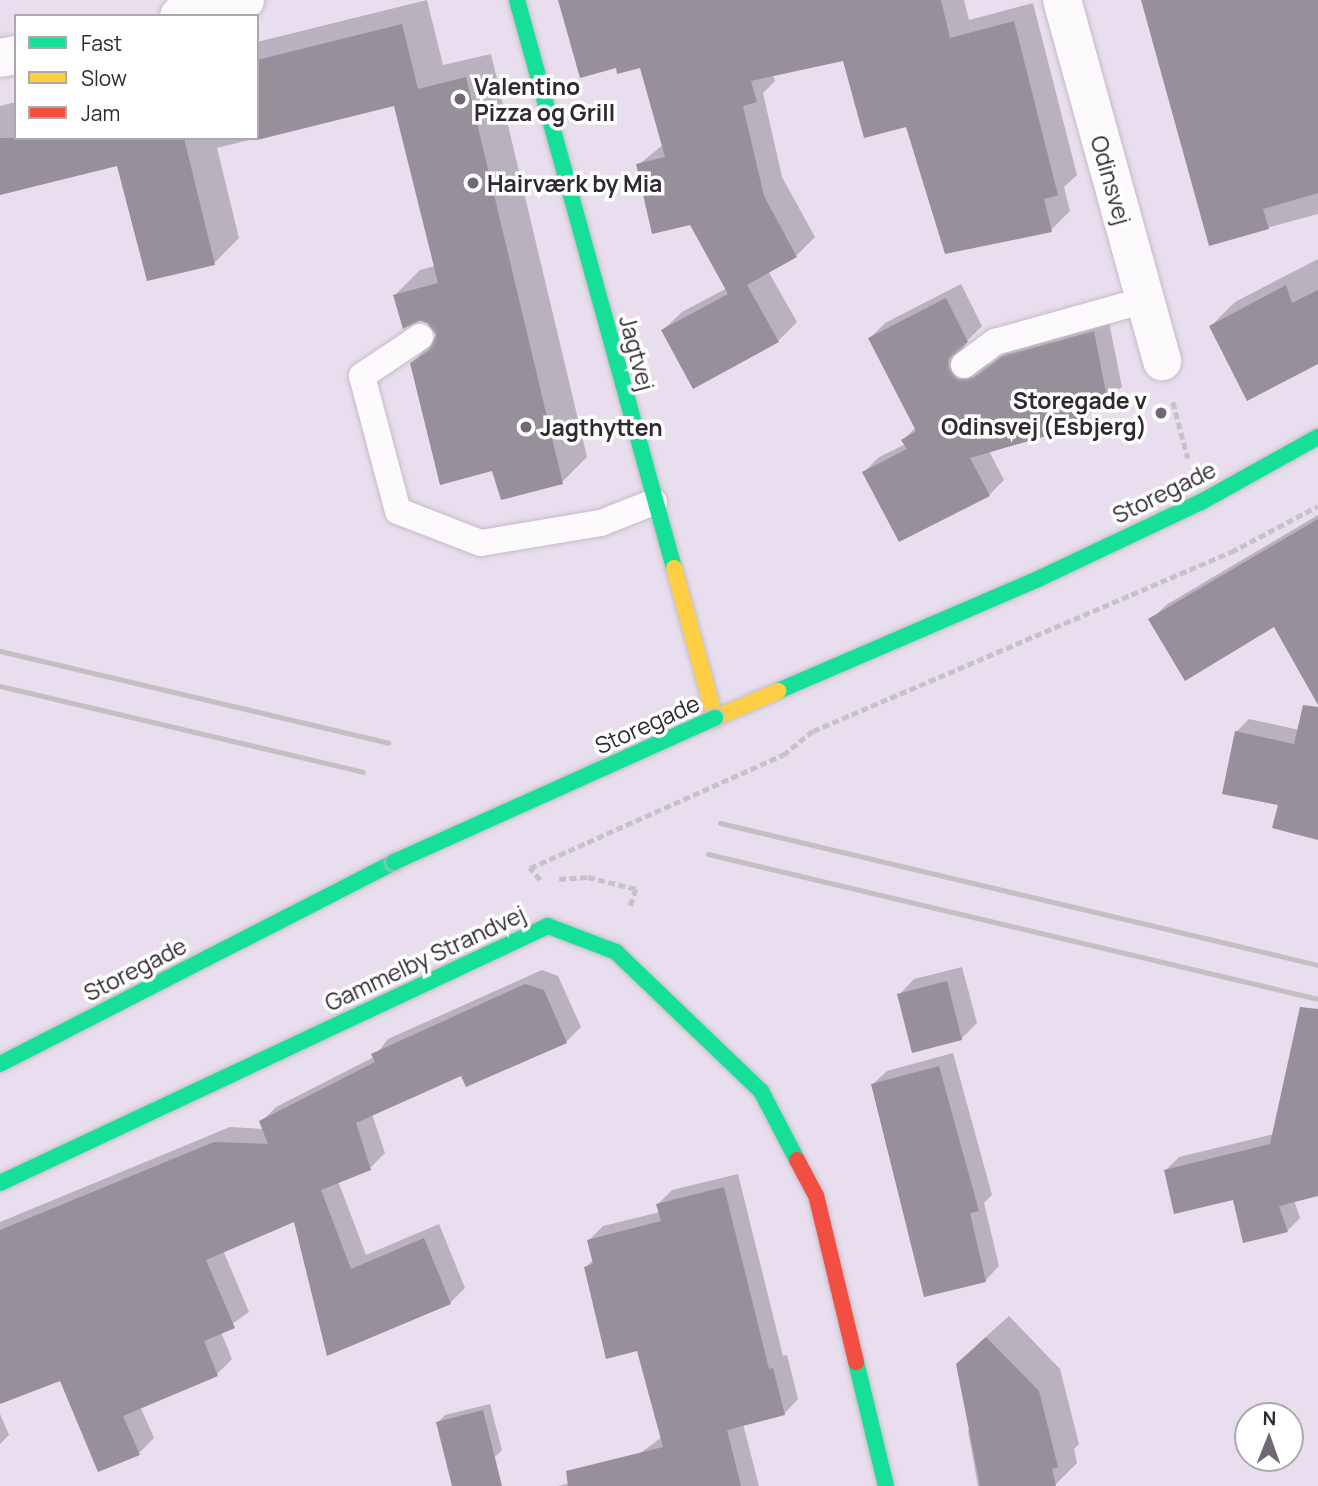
<!DOCTYPE html>
<html>
<head>
<meta charset="utf-8">
<style>
	body { margin:0 }
	#map { position:relative; width:1318px; height:1486px; overflow:hidden; background:#e8deed; font-family:Manrope,sans-serif }
	div>[style] { position:absolute }
	.shadow>* { inset:0; background:#0003 }
	.building>* { inset:0; background:#978f9a }
	.path>* { height:4.5px; margin-top:-2.25px; transform-origin:0; background:repeating-linear-gradient(90deg,#c6c3c8 0 7px,transparent 0 10.5px) }
	.roads { filter:drop-shadow(0 0 2px #c4bcc8) drop-shadow(0 0 2px #c4bcc8) }
	.lane>* { height:26px; margin:-13px; padding:0 13px; transform-origin:13px; border-radius:13px; background:#fcfafc }
	.street>* { height:38px; margin:-19px; padding:0 19px; transform-origin:19px; border-radius:19px; background:#fcfafc }
	.fast>* { height:16px; margin:-8px; padding:0 8px; transform-origin:8px; border-radius:8px; background:#16e098 }
	.slow>* { height:16px; margin:-8px; padding:0 8px; transform-origin:8px; border-radius:8px; background:#ffcf43 }
	.jam>* { height:16px; margin:-8px; padding:0 8px; transform-origin:8px; border-radius:8px; background:#f24e42 }
	.rail>* { height:5px; margin:-2.5px; padding:0 2.5px; transform-origin:2.5px; border-radius:2.5px; background:#c3c0c4 }
	.bridges { filter:drop-shadow(0 0 2px #c4bcc8) drop-shadow(0 0 2px #c4bcc8) }
	.fast-bridge>* { height:16px; margin:-8px; padding:0 8px; transform-origin:8px; border-radius:8px; background:#16e098 }
	.dots>* { width:19px; height:19px; translate:-50% -50%; box-sizing:border-box; border:4px solid #fff; border-radius:50% }
	span { translate:-50% -50%; white-space:nowrap; text-align:center; line-height:1.15; -webkit-text-stroke:7px #fff; paint-order:stroke }
	.poi-label { font-size:23px; color:#302933; font-weight:700 }
	.left { translate:0 -50%; text-align:left }
	.right { translate:-100% -50%; text-align:right }
	.street-label { font-size:23px; color:#302933 }
	.legend { position:absolute; left:14px; top:14px; width:245px; height:126px; box-sizing:border-box; background:#fff; border:2px solid #aca9ad; margin:0; padding:9px 12px; list-style:none; font-size:21px; color:#302933 }
	.legend li { display:flex; align-items:center; gap:14px; height:35px }
	.legend b { width:35px; border:2px solid #aca9ad }
	.north { position:absolute; left:1234px; top:1402px; width:70px; height:70px; box-sizing:border-box; background:#fff; border:2px solid #aca9ad; border-radius:50%; rotate:1deg; font-size:19px; font-weight:700; line-height:28px; text-align:center; color:#302933 }
	.north::after { content:''; display:block; margin:auto; width:24px; height:32px; background:#706874; clip-path:polygon(50% 0,100% 100%,50% 72%,0 100%) }
</style>
</head>
<body>
<div id="map">
	<div class="shadow">
		<i style="clip-path:polygon(427px 0,443px 65px,491px 54px,587px 457px,562px 482px,493px 469px,412px 363px,438px 335px,429px 322px,395px 295px,420px 270px,435px 266px,395px 104px,257px 138px,257px 42px)"></i>
		<i style="clip-path:polygon(560px 0,964px 0,969px 20px,1033px 3px,1077px 175px,1064px 187px,1070px 211px,1051px 230px,907px 125px,845px 58px,773px 74px,775px 81px,763px 93px,782px 177px,815px 237px,796px 256px,768px 271px,797px 322px,778px 341px,663px 330px,682px 312px,727px 288px,690px 223px,638px 165px,664px 144px,641px 66px,617px 66px)"></i>
		<i style="clip-path:polygon(1142px 0,1303px 0,1318px 30px,1318px 214px,1211px 243px)"></i>
		<i style="clip-path:polygon(16px 102px,16px 138px,257px 138px,217px 148px,239px 238px,214px 263px,119px 164px,0 193px,0 106px)"></i>
		<i style="clip-path:polygon(1318px 259px,1318px 361px,1211px 326px,1235px 302px)"></i>
		<i style="clip-path:polygon(961px 284px,982px 326px,964px 344px,966px 359px,974px 365px,990px 364px,1019px 342px,1108px 317px,1122px 387px,1098px 404px,1083px 423px,989px 451px,1004px 480px,989px 495px,864px 472px,879px 457px,906px 444px,903px 440px,916px 427px,870px 338px,885px 323px)"></i>
		<i style="clip-path:polygon(1318px 515px,1318px 611px,1275px 624px,1151px 620px,1166px 605px)"></i>
		<i style="clip-path:polygon(1249px 719px,1318px 734px,1318px 838px,1236px 732px)"></i>
		<i style="clip-path:polygon(962px 967px,977px 1023px,961px 1039px,899px 995px,914px 979px)"></i>
		<i style="clip-path:polygon(542px 970px,558px 976px,581px 1027px,566px 1042px,462px 1073px,372px 1114px,385px 1153px,370px 1168px,338px 1181px,366px 1255px,439px 1224px,465px 1288px,450px 1303px,328px 1353px,295px 1219px,223px 1250px,249px 1312px,221px 1332px,232px 1359px,217px 1374px,140px 1406px,154px 1438px,139px 1453px,61px 1378px,0 1402px,0 1222px,230px 1127px,264px 1129px,261px 1122px,276px 1107px,374px 1057px,388px 1039px)"></i>
		<i style="clip-path:polygon(1318px 1044px,1318px 1194px,1294px 1200px,1300px 1218px,1287px 1231px,1234px 1198px,1166px 1170px,1179px 1157px,1274px 1134px)"></i>
		<i style="clip-path:polygon(953px 1053px,992px 1195px,984px 1203px,999px 1266px,985px 1281px,872px 1085px,887px 1071px)"></i>
		<i style="clip-path:polygon(738px 1174px,783px 1356px,787px 1355px,798px 1399px,784px 1414px,743px 1424px,759px 1486px,558px 1486px,641px 1464px,639px 1454px,662px 1437px,639px 1349px,586px 1267px,594px 1259px,589px 1240px,603px 1226px,660px 1212px,658px 1204px,672px 1190px)"></i>
		<i style="clip-path:polygon(1009px 1316px,1060px 1369px,1079px 1444px,1074px 1449px,1077px 1463px,1055px 1485px,978px 1486px,968px 1431px,972px 1426px,980px 1342px)"></i>
		<i style="clip-path:polygon(490px 1404px,502px 1450px,495px 1457px,438px 1422px,445px 1415px)"></i>
		<i style="clip-path:polygon(0 1414px,9px 1435px,0 1444px)"></i>
	</div>
	<div class="building">
		<i style="clip-path:polygon(558px 0,941px 0,950px 38px,1014px 21px,1058px 195px,1044px 199px,1052px 232px,945px 254px,906px 127px,864px 138px,843px 61px,751px 81px,757px 102px,743px 106px,764px 196px,797px 257px,747px 285px,779px 342px,693px 389px,661px 330px,728px 294px,690px 225px,652px 234px,636px 164px,665px 157px,640px 68px,617px 74px,616px 68px,580px 78px)"></i>
		<i style="clip-path:polygon(1141px 0,1318px 0,1318px 193px,1263px 209px,1269px 229px,1209px 246px)"></i>
		<i style="clip-path:polygon(402px 24px,418px 89px,466px 77px,563px 484px,501px 500px,492px 471px,440px 485px,410px 363px,429px 350px,436px 335px,427px 323px,420px 321px,403px 329px,393px 295px,438px 283px,394px 106px,257px 140px,257px 60px)"></i>
		<i style="clip-path:polygon(0 138px,184px 138px,215px 265px,147px 281px,117px 166px,0 195px)"></i>
		<i style="clip-path:polygon(1286px 285px,1292px 303px,1318px 290px,1318px 364px,1247px 401px,1209px 326px)"></i>
		<i style="clip-path:polygon(946px 298px,968px 342px,949px 359px,949px 367px,957px 379px,973px 378px,1002px 356px,1094px 331px,1108px 403px,1081px 411px,1084px 425px,970px 458px,990px 496px,899px 542px,862px 472px,907px 449px,901px 440px,916px 431px,868px 338px)"></i>
		<i style="clip-path:polygon(1318px 519px,1318px 705px,1274px 627px,1185px 681px,1148px 619px)"></i>
		<i style="clip-path:polygon(1303px 705px,1318px 707px,1318px 840px,1272px 828px,1278px 805px,1222px 794px,1235px 731px,1294px 744px)"></i>
		<i style="clip-path:polygon(947px 981px,962px 1040px,912px 1053px,897px 994px)"></i>
		<i style="clip-path:polygon(525px 984px,544px 990px,567px 1043px,466px 1087px,461px 1076px,356px 1123px,371px 1170px,321px 1190px,351px 1269px,424px 1238px,451px 1304px,327px 1356px,294px 1222px,206px 1260px,235px 1328px,204px 1341px,218px 1376px,123px 1416px,140px 1455px,98px 1472px,60px 1381px,0 1404px,0 1230px,214px 1142px,268px 1144px,259px 1121px,375px 1062px,371px 1054px)"></i>
		<i style="clip-path:polygon(1300px 1007px,1318px 1009px,1318px 1196px,1279px 1206px,1288px 1232px,1243px 1243px,1233px 1200px,1174px 1214px,1164px 1170px,1270px 1144px)"></i>
		<i style="clip-path:polygon(939px 1066px,979px 1211px,970px 1213px,986px 1282px,924px 1297px,871px 1084px)"></i>
		<i style="clip-path:polygon(724px 1187px,769px 1369px,773px 1368px,785px 1415px,727px 1430px,741px 1486px,568px 1486px,566px 1471px,663px 1447px,637px 1351px,606px 1359px,584px 1267px,593px 1264px,587px 1240px,661px 1221px,656px 1204px)"></i>
		<i style="clip-path:polygon(986px 1337px,1039px 1391px,1058px 1467px,1052px 1469px,1056px 1486px,980px 1486px,956px 1364px)"></i>
		<i style="clip-path:polygon(483px 1410px,502px 1486px,452px 1486px,436px 1422px)"></i>
	</div>
	<div class="path">
		<i style="left:1173px;top:402px;width:58px;rotate:75deg"></i>
		<i style="left:559px;top:879px;width:29px;rotate:-4deg"></i>
		<i style="left:588px;top:877px;width:49px;rotate:14deg"></i>
		<i style="left:636px;top:889px;width:20px;rotate:108deg"></i>
		<i style="left:540px;top:880px;width:16px;rotate:-130deg"></i>
		<i style="left:530px;top:868px;width:277px;rotate:-24.1deg"></i>
		<i style="left:783px;top:755px;width:38px;rotate:-39deg"></i>
		<i style="left:813px;top:731px;width:455px;rotate:-23.2deg"></i>
		<i style="left:1231px;top:552px;width:98px;rotate:-27.9deg"></i>
	</div>
	<div class="roads">
		<div class="lane">
			<i style="left:420px;top:337px;width:70px;rotate:146.1deg"></i>
			<i style="left:362px;top:376px;width:140px;rotate:75.1deg"></i>
			<i style="left:398px;top:511px;width:89px;rotate:21.1deg"></i>
			<i style="left:481px;top:543px;width:122px;rotate:-9.5deg"></i>
			<i style="left:601px;top:523px;width:57px;rotate:-21.6deg"></i>
			<i style="left:964px;top:365px;width:39px;rotate:-37deg"></i>
			<i style="left:995px;top:342px;width:156px;rotate:-15.6deg"></i>
		</div>
		<div class="street">
			<i style="left:1062px;top:0;width:375px;rotate:74.5deg"></i>
			<i style="left:179px;top:16px;width:68px;rotate:-13.6deg"></i>
			<i style="left:0;top:58px;width:16px;rotate:-11deg"></i>
		</div>
		<div class="fast">
			<i style="left:517px;top:0;width:589px;rotate:74.55deg"></i>
			<i style="left:778px;top:691px;width:285px;rotate:-23.3deg"></i>
			<i style="left:1040px;top:578px;width:178px;rotate:-25.3deg"></i>
			<i style="left:1201px;top:502px;width:134px;rotate:-29.1deg"></i>
			<i style="left:0;top:1064px;width:443px;rotate:-27.1deg"></i>
			<i style="left:0;top:1183px;width:605px;rotate:-25.13deg"></i>
			<i style="left:548px;top:926px;width:73px;rotate:20.9deg"></i>
			<i style="left:616px;top:952px;width:201px;rotate:43.8deg"></i>
			<i style="left:761px;top:1091px;width:78px;rotate:62.4deg"></i>
			<i style="left:856px;top:1362px;width:128px;rotate:76.4deg"></i>
		</div>
		<div class="slow">
			<i style="left:674px;top:568px;width:156px;rotate:74.7deg"></i>
			<i style="left:715px;top:718px;width:69px;rotate:-23.2deg"></i>
		</div>
		<div class="jam">
			<i style="left:797px;top:1160px;width:40px;rotate:62deg"></i>
			<i style="left:816px;top:1195px;width:172px;rotate:76.5deg"></i>
		</div>
	</div>
	<div class="rail">
		<i style="left:0;top:651px;width:399px;rotate:13.3deg"></i>
		<i style="left:0;top:686px;width:373px;rotate:13.3deg"></i>
		<i style="left:720px;top:823px;width:615px;rotate:13.36deg"></i>
		<i style="left:708px;top:854px;width:627px;rotate:13.37deg"></i>
	</div>
	<div class="bridges">
		<div class="fast-bridge">
			<i style="left:394px;top:862px;width:352px;rotate:-24.2deg"></i>
		</div>
	</div>
	<div class="dots">
		<i style="left:460px;top:99px;background:#706874"></i>
		<i style="left:473px;top:183px;background:#706874"></i>
		<i style="left:1161px;top:413px;background:#706874"></i>
		<i style="left:526px;top:427px;background:#706874"></i>
	</div>
	<div class="poi-label">
		<span class="left" style="left:474px;top:99px">Valentino<br>Pizza og Grill</span>
		<span class="left" style="left:487px;top:183px">Hairværk by Mia</span>
		<span class="right" style="left:1147px;top:413px">Storegade v<br>Odinsvej (Esbjerg)</span>
		<span class="left" style="left:540px;top:427px">Jagthytten</span>
	</div>
	<div class="street-label">
		<span style="left:1111px;top:180px;rotate:74deg">Odinsvej</span>
		<span style="left:637px;top:353px;rotate:75deg">Jagtvej</span>
		<span style="left:1164px;top:492px;rotate:-26deg">Storegade</span>
		<span style="left:647px;top:724px;rotate:-24deg">Storegade</span>
		<span style="left:425px;top:958px;rotate:-25deg">Gammelby Strandvej</span>
		<span style="left:135px;top:969px;rotate:-27deg">Storegade</span>
	</div>
	<ul class="legend">
	<li><b style="height:9px;background:#16e098"></b>Fast</li>
	<li><b style="height:9px;background:#ffcf43"></b>Slow</li>
	<li><b style="height:9px;background:#f24e42"></b>Jam</li>
	</ul>
	<div class="north">N</div>
</div>
</body>
</html>
